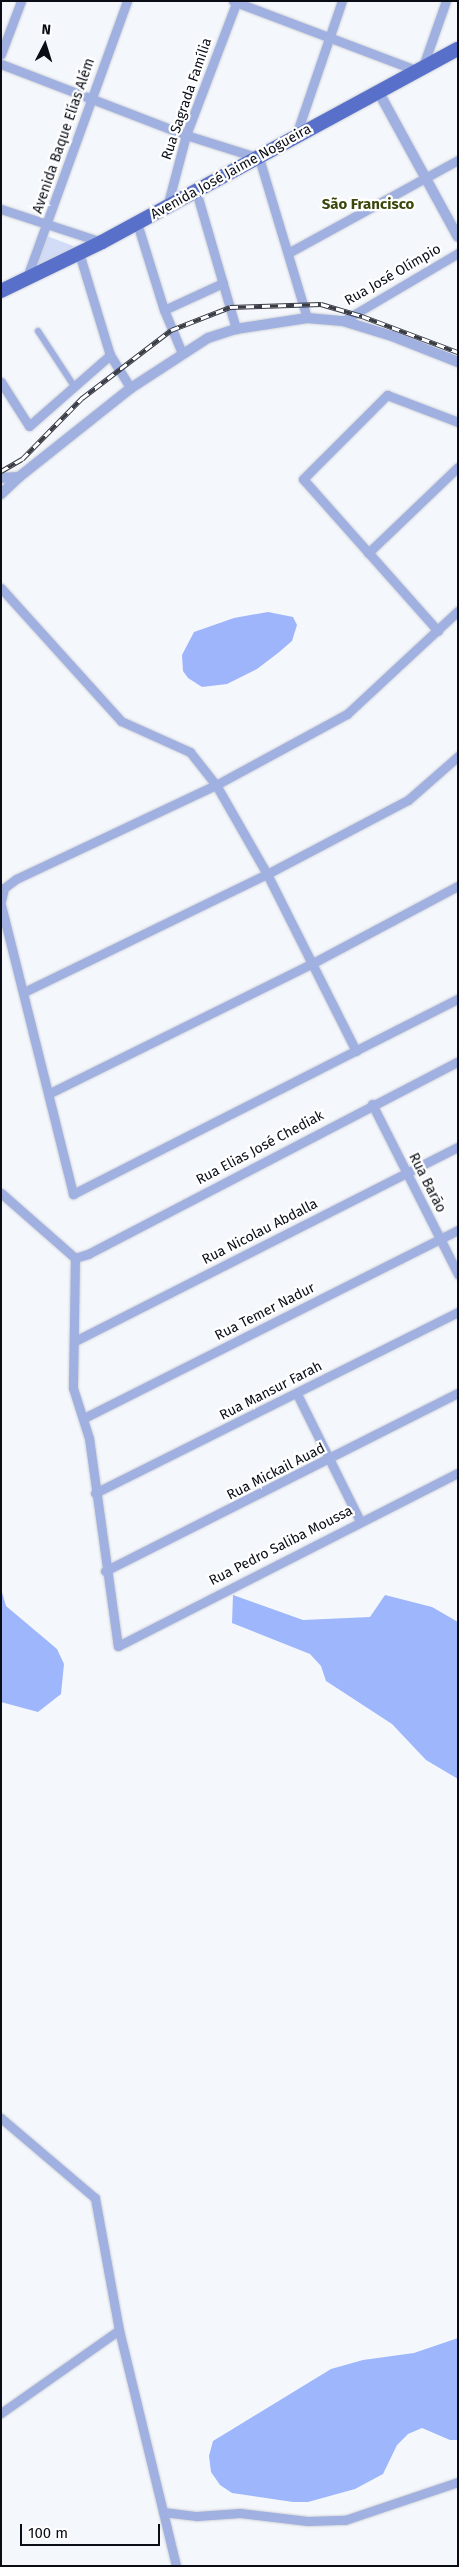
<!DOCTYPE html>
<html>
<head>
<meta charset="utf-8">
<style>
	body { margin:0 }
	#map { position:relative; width:459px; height:2567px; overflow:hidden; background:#f4f7fc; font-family:"Fira Sans",sans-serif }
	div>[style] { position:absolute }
	.green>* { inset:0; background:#d2dcf7 }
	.forest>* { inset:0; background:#9eb6fc }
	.water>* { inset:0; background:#9eb5fb }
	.roads { filter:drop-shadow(0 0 1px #cfd2d7) drop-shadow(0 0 1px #cfd2d7) }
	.pedestrian>* { height:6px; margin:-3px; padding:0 3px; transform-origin:3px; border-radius:3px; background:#9fb0e1 }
	.minor>* { height:9px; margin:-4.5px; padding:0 4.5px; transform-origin:4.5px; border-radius:4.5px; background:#9fb0e1 }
	.tertiary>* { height:10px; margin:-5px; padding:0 5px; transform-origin:5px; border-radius:5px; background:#9fb0e1 }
	.primary>* { height:14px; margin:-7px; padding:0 7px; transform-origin:7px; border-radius:7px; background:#5870c9 }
	.rail>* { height:4.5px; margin-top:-2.25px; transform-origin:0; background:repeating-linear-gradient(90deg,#fff 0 8px,#393c45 0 16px); box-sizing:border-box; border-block:1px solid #393c45 }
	span { translate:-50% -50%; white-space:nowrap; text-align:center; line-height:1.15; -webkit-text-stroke:4.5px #fff; paint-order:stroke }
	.street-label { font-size:14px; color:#0a0d16 }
	.neighbourhood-label { font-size:15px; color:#3c470d; font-weight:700 }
	.frame { position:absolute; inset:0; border:2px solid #0a0d16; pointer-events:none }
	.north { position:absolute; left:20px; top:20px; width:50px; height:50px; -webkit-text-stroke:4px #fff; paint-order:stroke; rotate:5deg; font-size:14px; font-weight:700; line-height:20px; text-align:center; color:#0a0d16 }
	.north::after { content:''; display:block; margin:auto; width:18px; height:22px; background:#0a0d16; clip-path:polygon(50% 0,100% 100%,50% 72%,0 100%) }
	.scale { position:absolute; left:20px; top:2524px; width:140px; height:22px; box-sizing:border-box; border:2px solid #0a0d16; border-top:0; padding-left:6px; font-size:15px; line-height:18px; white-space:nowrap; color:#0a0d16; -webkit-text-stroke:4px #fff; paint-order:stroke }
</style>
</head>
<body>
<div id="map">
	<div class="green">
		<i style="clip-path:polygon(47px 236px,84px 250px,33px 271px)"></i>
	</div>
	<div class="forest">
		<i style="clip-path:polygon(1px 1589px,6px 1606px,57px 1649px,64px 1664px,61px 1694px,38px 1712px,1px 1702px)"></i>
		<i style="clip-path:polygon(233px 1595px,303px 1620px,370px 1617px,385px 1595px,432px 1607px,458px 1622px,458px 1779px,426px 1760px,392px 1724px,326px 1681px,321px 1666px,310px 1654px,232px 1623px)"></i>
		<i style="clip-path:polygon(458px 2338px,458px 2440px,450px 2440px,422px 2428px,408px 2434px,397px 2445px,383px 2474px,355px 2489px,308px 2502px,293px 2502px,232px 2493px,220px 2485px,211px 2472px,209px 2456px,213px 2441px,331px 2369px,363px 2360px,414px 2353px)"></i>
	</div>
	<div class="water">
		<i style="clip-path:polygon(268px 612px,293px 617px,297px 625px,292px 641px,278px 653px,257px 669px,227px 684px,202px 687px,188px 678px,183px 671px,182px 655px,194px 632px,234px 618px)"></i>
	</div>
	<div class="roads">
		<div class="pedestrian">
			<i style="left:38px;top:331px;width:66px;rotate:56.8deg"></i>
		</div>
		<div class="minor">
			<i style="left:233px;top:1px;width:198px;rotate:20.7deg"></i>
			<i style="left:1px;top:54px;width:57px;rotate:-69.3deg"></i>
			<i style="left:1px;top:64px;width:198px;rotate:21deg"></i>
			<i style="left:186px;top:135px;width:77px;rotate:17.5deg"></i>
			<i style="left:259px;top:158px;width:167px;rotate:73.3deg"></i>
			<i style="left:422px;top:69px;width:72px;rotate:-70.6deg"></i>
			<i style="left:295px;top:138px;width:145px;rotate:-71.1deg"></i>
			<i style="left:196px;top:191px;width:144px;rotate:73.8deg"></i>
			<i style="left:167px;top:207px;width:74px;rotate:-75.2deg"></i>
			<i style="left:186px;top:135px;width:143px;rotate:-69.2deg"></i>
			<i style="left:1px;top:209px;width:106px;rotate:18.1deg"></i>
			<i style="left:137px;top:223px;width:91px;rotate:72.8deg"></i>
			<i style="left:164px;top:310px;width:47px;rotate:67.3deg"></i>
			<i style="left:79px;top:253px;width:107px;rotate:73.1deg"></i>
			<i style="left:110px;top:355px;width:39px;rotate:58deg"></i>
			<i style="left:288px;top:253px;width:194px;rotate:-28.7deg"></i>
			<i style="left:26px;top:280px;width:297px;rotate:-70.1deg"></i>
			<i style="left:164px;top:310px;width:65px;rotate:-24.6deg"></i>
			<i style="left:343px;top:321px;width:134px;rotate:-30.6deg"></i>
			<i style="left:1px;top:382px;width:52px;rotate:57.5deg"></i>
			<i style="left:29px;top:426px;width:108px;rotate:-41.2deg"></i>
			<i style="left:368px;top:553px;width:124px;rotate:-43.7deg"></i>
			<i style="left:1px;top:588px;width:179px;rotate:47.9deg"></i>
			<i style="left:121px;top:721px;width:76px;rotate:24.2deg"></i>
			<i style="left:190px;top:752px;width:42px;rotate:51.8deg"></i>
			<i style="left:216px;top:785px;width:103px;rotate:60.2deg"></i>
			<i style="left:267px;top:874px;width:198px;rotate:63.3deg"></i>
			<i style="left:438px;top:631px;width:203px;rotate:-131.6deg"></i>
			<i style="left:303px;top:479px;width:119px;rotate:-45deg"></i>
			<i style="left:387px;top:395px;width:76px;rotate:20.8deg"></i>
			<i style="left:1px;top:901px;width:13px;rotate:-77deg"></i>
			<i style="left:4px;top:888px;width:15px;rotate:-37deg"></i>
			<i style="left:16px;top:879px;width:221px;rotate:-25.2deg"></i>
			<i style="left:216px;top:785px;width:149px;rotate:-28.5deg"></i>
			<i style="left:347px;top:714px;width:151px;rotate:-42.9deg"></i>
			<i style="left:1px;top:905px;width:298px;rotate:76deg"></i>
			<i style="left:73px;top:1194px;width:432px;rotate:-26.9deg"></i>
			<i style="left:24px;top:992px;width:270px;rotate:-25.9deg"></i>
			<i style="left:267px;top:874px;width:159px;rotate:-27.7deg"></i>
			<i style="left:408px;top:800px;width:67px;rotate:-41.3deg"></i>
			<i style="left:50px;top:1093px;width:291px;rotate:-26.3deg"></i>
			<i style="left:311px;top:964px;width:166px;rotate:-28deg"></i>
			<i style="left:372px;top:1104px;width:191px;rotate:63.2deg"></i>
			<i style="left:1px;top:1193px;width:98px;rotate:41.3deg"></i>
			<i style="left:75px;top:1258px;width:130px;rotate:90.9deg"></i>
			<i style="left:73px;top:1388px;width:52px;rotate:72.3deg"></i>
			<i style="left:89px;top:1438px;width:210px;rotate:82.1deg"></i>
			<i style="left:118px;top:1646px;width:381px;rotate:-27deg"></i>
			<i style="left:75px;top:1258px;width:14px;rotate:-17deg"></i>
			<i style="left:88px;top:1254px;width:417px;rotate:-27.5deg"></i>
			<i style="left:75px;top:1341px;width:429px;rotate:-26.9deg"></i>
			<i style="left:297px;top:1394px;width:142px;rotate:63.6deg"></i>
			<i style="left:84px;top:1418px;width:419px;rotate:-26.7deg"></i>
			<i style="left:95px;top:1493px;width:406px;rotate:-26.5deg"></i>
			<i style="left:105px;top:1571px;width:395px;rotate:-26.8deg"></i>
			<i style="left:1px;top:2118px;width:123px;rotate:40.4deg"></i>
			<i style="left:95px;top:2198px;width:134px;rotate:79.7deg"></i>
			<i style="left:119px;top:2330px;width:243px;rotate:76.4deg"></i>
			<i style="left:1px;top:2413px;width:144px;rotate:-35.1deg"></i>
			<i style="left:163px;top:2512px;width:34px;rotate:7deg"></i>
			<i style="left:197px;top:2516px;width:43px;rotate:-4deg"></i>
			<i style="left:240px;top:2513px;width:68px;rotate:6.7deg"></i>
			<i style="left:308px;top:2521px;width:37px;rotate:-2deg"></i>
			<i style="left:345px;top:2520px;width:119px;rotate:-18.6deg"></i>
		</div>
		<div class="tertiary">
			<i style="left:378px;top:91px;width:166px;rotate:61.3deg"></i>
			<i style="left:1px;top:478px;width:18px;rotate:-3deg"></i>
			<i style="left:1px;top:494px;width:25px;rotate:-43deg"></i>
			<i style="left:19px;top:477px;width:143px;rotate:-38.5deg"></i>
			<i style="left:131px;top:388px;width:92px;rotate:-33deg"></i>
			<i style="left:208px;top:338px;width:29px;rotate:-18deg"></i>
			<i style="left:236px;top:329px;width:72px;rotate:-8.8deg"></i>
			<i style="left:307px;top:318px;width:36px;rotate:5deg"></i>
			<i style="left:343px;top:321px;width:51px;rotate:17deg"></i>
			<i style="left:392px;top:336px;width:71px;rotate:21.5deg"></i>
		</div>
		<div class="primary">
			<i style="left:1px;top:291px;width:112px;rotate:-25.9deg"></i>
			<i style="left:102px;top:242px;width:405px;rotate:-28.5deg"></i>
		</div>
	</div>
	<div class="rail">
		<i style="left:1px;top:471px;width:24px;rotate:-30deg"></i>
		<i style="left:22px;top:459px;width:86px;rotate:-45.5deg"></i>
		<i style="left:82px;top:398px;width:112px;rotate:-37.4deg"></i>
		<i style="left:171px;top:330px;width:63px;rotate:-21.3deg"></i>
		<i style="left:230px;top:307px;width:91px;rotate:-1.9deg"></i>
		<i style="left:321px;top:304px;width:43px;rotate:16.3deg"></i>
		<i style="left:362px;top:316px;width:103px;rotate:20.6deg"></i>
	</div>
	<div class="street-label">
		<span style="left:187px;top:99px;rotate:-71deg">Rua Sagrada Família</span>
		<span style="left:64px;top:136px;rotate:-71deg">Avenida Baque Elías Além</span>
		<span style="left:231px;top:172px;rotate:-29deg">Avenida José Jaime Nogueira</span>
		<span style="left:393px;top:275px;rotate:-30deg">Rua José Olímpio</span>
		<span style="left:260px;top:1148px;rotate:-28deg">Rua Elias José Chediak</span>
		<span style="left:427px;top:1183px;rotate:63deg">Rua Barão</span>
		<span style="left:260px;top:1232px;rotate:-27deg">Rua Nicolau Abdalla</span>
		<span style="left:265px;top:1312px;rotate:-27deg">Rua Temer Nadur</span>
		<span style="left:271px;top:1391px;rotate:-27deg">Rua Mansur Farah</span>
		<span style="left:276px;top:1472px;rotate:-27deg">Rua Mickail Auad</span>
		<span style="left:281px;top:1546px;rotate:-27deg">Rua Pedro Saliba Moussa</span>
	</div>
	<div class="neighbourhood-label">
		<span style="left:368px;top:205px">São Francisco</span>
	</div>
	<div class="frame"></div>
	<div class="north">N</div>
	<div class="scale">100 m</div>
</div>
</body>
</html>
